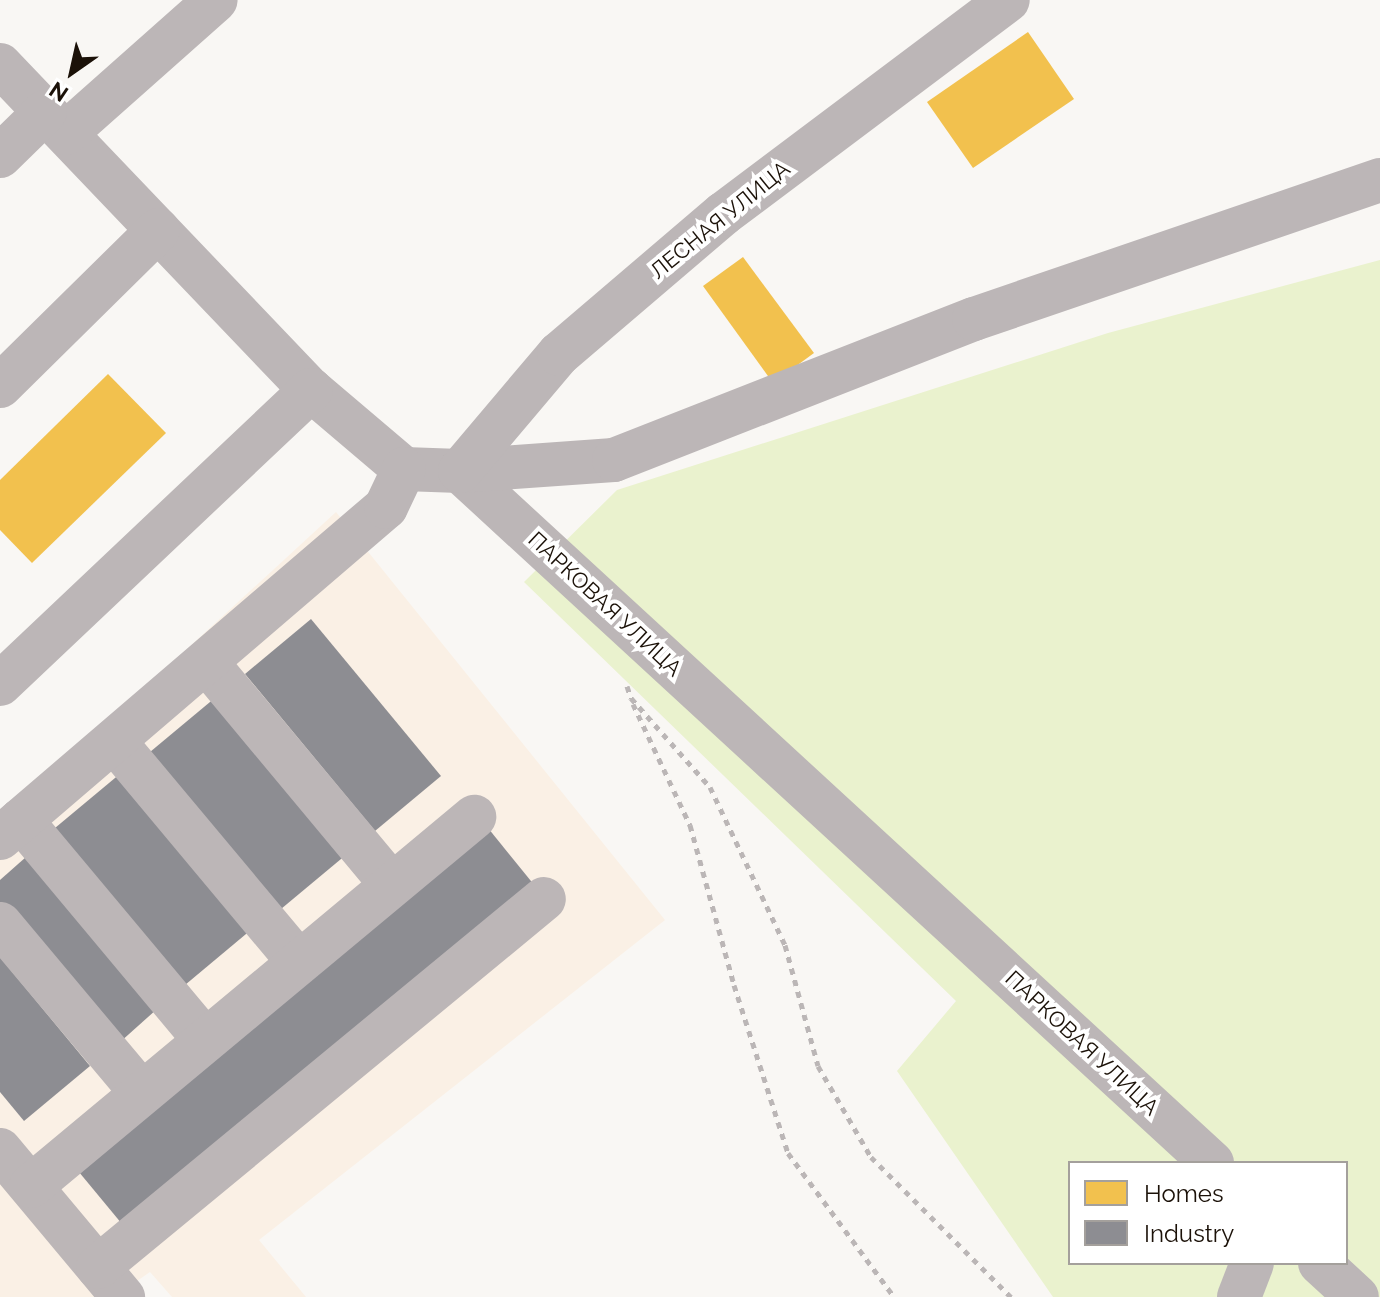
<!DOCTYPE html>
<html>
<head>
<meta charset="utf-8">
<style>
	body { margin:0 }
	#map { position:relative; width:1380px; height:1297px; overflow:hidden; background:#f9f7f4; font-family:Raleway,sans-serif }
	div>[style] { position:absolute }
	.industrial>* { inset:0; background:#faf0e5 }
	.green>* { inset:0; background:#eaf2ce }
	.homes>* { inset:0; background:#f2c14e }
	.industry>* { inset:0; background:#8d8d92 }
	.path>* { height:5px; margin-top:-2.5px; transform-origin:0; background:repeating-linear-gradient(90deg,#bbb6b6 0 6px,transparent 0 12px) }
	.minor>* { height:44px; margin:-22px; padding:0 22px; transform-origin:22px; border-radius:22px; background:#bcb6b7 }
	span { translate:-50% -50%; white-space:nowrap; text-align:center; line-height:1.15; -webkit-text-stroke:8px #fff; paint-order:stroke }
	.street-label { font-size:22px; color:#1b1108 }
	.legend { position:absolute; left:1068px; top:1161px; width:280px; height:104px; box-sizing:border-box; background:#fff; border:2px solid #a4a09c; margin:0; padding:10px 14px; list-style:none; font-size:24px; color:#1b1108 }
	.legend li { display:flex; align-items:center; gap:16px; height:40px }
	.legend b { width:40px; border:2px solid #a4a09c }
	.north { position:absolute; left:32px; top:32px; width:80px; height:80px; -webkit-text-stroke:6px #fff; paint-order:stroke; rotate:214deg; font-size:22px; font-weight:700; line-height:32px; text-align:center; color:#1b1108 }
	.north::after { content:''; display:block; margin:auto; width:28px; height:36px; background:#1b1108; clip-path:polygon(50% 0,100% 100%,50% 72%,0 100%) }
</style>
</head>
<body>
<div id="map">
	<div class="industrial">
		<i style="clip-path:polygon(336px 512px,665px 920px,259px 1240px,306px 1297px,172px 1297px,150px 1272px,114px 1297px,0 1297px,0 821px)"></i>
	</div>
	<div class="green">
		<i style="clip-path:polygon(evenodd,1380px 260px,1380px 1297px,1053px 1297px,897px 1071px,956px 1001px,524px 582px,617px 490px,1108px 333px,1380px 260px,1070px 1163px,1346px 1163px,1346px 1263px,1070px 1263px,1070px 1163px)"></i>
	</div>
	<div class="homes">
		<i style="clip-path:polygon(1028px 32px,1074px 99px,973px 168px,927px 102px)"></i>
		<i style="clip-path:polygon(743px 257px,814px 353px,773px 383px,703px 286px)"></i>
		<i style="clip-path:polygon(108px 374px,166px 433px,32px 563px,0 530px,0 480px)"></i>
	</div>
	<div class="industry">
		<i style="clip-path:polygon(311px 619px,441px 776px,375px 831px,245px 674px)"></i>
		<i style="clip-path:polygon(216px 697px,347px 854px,281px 909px,150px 752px)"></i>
		<i style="clip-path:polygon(121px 773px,252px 929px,185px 985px,55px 828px)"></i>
		<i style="clip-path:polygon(488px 828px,535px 886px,122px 1224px,74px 1166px)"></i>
		<i style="clip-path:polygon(26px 857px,157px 1009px,119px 1043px,0 906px,0 880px)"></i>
		<i style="clip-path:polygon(0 957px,90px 1066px,24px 1121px,0 1092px)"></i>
	</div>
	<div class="path">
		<i style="left:627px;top:686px;width:13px;rotate:72deg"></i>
		<i style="left:631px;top:698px;width:119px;rotate:48.4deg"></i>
		<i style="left:710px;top:787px;width:175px;rotate:64.6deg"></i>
		<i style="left:785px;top:945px;width:125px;rotate:74.7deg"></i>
		<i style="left:818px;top:1066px;width:105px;rotate:59.8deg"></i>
		<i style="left:871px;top:1157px;width:198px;rotate:45deg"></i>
		<i style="left:633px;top:704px;width:134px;rotate:64.8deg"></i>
		<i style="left:690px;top:825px;width:166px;rotate:74.6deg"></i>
		<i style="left:734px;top:985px;width:176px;rotate:72.2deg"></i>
		<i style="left:788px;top:1153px;width:179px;rotate:53.6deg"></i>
	</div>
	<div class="minor">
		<i style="left:0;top:65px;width:450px;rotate:46.3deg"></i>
		<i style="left:311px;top:390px;width:122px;rotate:40.3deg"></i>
		<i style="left:404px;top:469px;width:56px;rotate:2deg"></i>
		<i style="left:460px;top:471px;width:1022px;rotate:42.62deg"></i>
		<i style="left:66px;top:133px;width:200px;rotate:-41.6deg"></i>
		<i style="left:0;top:156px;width:63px;rotate:-44.4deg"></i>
		<i style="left:0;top:386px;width:222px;rotate:-44.6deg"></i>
		<i style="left:460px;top:471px;width:154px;rotate:-4.1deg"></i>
		<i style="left:614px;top:460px;width:387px;rotate:-21.4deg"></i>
		<i style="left:974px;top:319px;width:429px;rotate:-18.9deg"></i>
		<i style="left:460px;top:471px;width:153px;rotate:-49.8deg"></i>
		<i style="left:559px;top:354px;width:216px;rotate:-40.5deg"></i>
		<i style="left:723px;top:214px;width:356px;rotate:-36.9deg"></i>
		<i style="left:207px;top:663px;width:271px;rotate:50.2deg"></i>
		<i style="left:0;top:684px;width:428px;rotate:-43.4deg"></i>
		<i style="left:114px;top:741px;width:270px;rotate:50.1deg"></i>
		<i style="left:21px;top:820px;width:268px;rotate:50.1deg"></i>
		<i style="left:0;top:838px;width:508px;rotate:-40.61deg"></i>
		<i style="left:386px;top:507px;width:42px;rotate:-64.7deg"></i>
		<i style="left:0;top:924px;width:201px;rotate:50deg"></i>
		<i style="left:0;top:1150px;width:192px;rotate:50.1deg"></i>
		<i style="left:31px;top:1186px;width:577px;rotate:-39.79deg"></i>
		<i style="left:1320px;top:1263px;width:50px;rotate:42.6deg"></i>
		<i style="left:98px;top:1267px;width:578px;rotate:-39.53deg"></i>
		<i style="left:1239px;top:1297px;width:36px;rotate:-69deg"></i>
	</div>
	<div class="street-label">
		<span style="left:720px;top:220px;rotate:-39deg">ЛЕСНАЯ УЛИЦА</span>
		<span style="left:605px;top:604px;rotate:43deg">ПАРКОВАЯ УЛИЦА</span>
		<span style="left:1082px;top:1043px;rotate:43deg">ПАРКОВАЯ УЛИЦА</span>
	</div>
	<ul class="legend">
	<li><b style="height:22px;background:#f2c14e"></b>Homes</li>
	<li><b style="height:22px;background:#8d8d92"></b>Industry</li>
	</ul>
	<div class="north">N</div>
</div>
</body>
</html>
